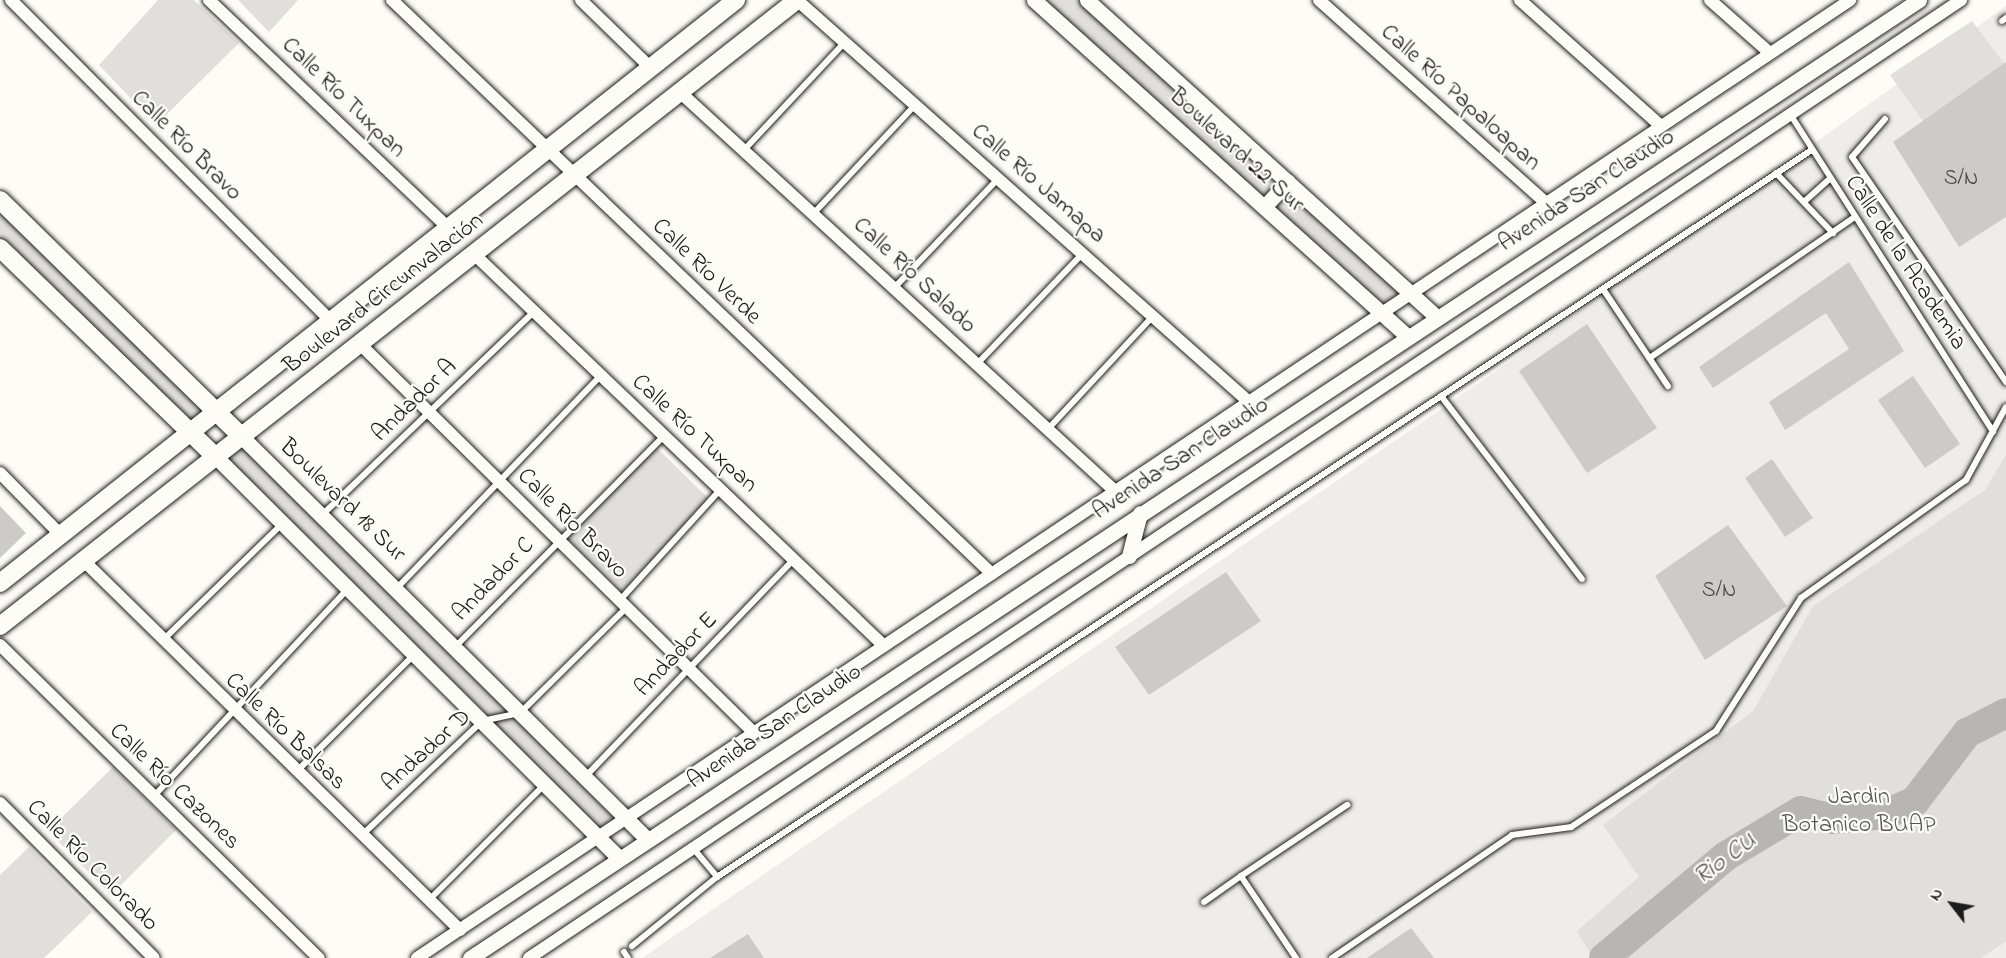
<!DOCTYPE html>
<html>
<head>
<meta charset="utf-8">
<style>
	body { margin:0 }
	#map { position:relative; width:2006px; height:958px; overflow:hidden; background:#fdfcf7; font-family:"Indie Flower",sans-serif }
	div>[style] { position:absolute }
	.built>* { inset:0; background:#eeede9 }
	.green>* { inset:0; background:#e0dfdb }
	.river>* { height:30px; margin:-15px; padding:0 15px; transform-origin:15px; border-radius:15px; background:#b7b6b2 }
	.building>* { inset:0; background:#cccbc8 }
	.roads { filter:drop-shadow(0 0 2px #1c1c1c) drop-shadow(0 0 2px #1c1c1c) }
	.service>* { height:6px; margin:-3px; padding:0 3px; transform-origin:3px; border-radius:3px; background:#fdfcf7 }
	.minor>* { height:12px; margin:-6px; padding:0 6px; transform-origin:6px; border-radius:6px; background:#fdfcf7 }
	.tertiary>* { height:15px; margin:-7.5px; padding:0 7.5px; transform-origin:7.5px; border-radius:7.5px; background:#fdfcf7 }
	.secondary>* { height:18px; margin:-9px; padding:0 9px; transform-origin:9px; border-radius:9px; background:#fdfcf7 }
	span { translate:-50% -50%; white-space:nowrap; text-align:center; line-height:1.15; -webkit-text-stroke:4.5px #fdfcf7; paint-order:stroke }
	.number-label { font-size:21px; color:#484847 }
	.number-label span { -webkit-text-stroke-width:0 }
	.street-label { font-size:24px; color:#1c1c1c }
	.park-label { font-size:24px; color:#575655 }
	.water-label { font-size:26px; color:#5a5a58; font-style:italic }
	.north { position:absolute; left:1922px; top:874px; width:60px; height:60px; -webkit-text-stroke:4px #fdfcf7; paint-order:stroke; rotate:301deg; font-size:16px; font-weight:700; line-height:24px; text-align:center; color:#1c1c1c }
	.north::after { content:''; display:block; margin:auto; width:21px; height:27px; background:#1c1c1c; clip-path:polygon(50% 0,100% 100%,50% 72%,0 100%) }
</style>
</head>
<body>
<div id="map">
	<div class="built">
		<i style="clip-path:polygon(2006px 6px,2006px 958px,642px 958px,1492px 374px)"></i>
	</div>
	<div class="green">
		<i style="clip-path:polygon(158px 0,194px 0,239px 43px,156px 125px,99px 65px)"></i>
		<i style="clip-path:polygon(238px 0,298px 0,269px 32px)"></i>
		<i style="clip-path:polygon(1036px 0,1087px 0,1411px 293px,1382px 313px)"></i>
		<i style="clip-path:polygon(1972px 21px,2006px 66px,1932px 134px,1890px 75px)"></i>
		<i style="clip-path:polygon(0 199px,214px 409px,188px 430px,0 248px)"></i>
		<i style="clip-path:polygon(244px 438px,626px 818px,598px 837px,217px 460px)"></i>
		<i style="clip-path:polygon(656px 447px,711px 501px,622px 592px,567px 538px)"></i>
		<i style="clip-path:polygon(2006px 455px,2006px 941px,1981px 958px,1593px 958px,1577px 931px,1639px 877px,1603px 825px,1753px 711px,1813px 606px,1985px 490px)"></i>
		<i style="clip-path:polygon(113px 767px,176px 830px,111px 895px,48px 831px)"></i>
		<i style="clip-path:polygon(29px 847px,92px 912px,44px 958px,0 958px,0 875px)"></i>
	</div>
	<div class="river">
		<i style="left:1604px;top:958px;width:159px;rotate:-39.9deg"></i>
		<i style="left:1726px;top:856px;width:87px;rotate:-31deg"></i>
		<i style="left:1801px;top:811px;width:32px;rotate:14deg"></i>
		<i style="left:1832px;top:819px;width:54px;rotate:-5.3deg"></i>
		<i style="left:1886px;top:814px;width:32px;rotate:-24deg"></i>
		<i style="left:1915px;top:801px;width:86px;rotate:-52.6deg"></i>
		<i style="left:1967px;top:733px;width:44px;rotate:-27.1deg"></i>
	</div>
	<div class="building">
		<i style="clip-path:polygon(2006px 62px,2006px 217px,1959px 247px,1893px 142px)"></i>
		<i style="clip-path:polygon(1849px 262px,1904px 351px,1785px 430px,1769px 402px,1849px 349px,1826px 313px,1713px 388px,1699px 367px)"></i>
		<i style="clip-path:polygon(1587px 324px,1657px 428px,1587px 473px,1519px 371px)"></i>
		<i style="clip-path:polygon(1913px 376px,1960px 444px,1925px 468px,1878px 400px)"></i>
		<i style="clip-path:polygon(1772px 459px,1813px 518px,1785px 537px,1745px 478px)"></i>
		<i style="clip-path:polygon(0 506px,26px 533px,0 558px)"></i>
		<i style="clip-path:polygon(1728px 525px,1787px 606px,1705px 660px,1655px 576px)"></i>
		<i style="clip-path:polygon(1226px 572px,1261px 621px,1149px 695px,1115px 647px)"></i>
		<i style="clip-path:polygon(1411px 928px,1434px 958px,1367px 958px)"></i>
		<i style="clip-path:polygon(748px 934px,764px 958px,710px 958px)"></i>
	</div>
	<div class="roads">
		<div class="service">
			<i style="left:2002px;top:21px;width:5px;rotate:-37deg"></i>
			<i style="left:1790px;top:114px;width:377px;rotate:57.4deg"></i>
			<i style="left:1885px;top:119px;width:50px;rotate:131deg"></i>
			<i style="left:1852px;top:157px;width:273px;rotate:55.6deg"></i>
			<i style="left:744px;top:150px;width:146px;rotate:-46.9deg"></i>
			<i style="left:1776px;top:173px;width:83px;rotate:46.5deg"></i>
			<i style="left:1805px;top:201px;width:31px;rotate:-42deg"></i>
			<i style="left:814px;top:213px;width:148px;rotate:-46.9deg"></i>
			<i style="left:896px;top:286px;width:149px;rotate:-46.4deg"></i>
			<i style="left:1603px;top:289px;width:117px;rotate:56.2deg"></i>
			<i style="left:1651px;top:357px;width:245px;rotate:-34.5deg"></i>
			<i style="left:978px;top:363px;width:152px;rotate:-46.3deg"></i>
			<i style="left:1441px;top:396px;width:231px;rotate:52.4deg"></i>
			<i style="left:1048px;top:429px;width:156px;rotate:-47.1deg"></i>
			<i style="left:322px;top:515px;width:294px;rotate:-43.8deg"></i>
			<i style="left:397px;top:588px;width:295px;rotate:-46.2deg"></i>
			<i style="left:620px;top:600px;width:149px;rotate:-47.7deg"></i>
			<i style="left:162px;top:641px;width:168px;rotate:-44.3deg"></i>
			<i style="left:455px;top:647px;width:296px;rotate:-45.3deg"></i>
			<i style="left:297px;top:771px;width:163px;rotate:-44.8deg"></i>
			<i style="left:586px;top:776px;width:302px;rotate:-46.2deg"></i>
			<i style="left:154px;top:796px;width:284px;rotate:-46.9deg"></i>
			<i style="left:362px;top:835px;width:166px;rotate:-43.5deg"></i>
			<i style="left:482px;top:721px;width:39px;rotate:-12deg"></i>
			<i style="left:520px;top:713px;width:151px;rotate:-44.7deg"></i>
			<i style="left:693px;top:848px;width:38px;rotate:50deg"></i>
			<i style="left:429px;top:900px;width:164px;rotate:-45deg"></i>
			<i style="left:1204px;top:902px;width:45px;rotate:-35.1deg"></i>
			<i style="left:632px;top:946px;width:109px;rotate:-39.1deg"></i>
			<i style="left:717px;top:877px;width:1312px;rotate:-33.59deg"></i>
			<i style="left:624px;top:952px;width:7px;rotate:56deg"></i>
			<i style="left:1296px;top:958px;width:99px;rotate:-123.9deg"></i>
			<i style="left:1241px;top:876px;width:128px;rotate:-33.8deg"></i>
			<i style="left:1332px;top:958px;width:218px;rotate:-34.3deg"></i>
			<i style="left:1512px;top:835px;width:60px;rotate:-7.7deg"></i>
			<i style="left:1571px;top:827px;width:174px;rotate:-33.5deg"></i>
			<i style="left:1716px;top:731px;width:158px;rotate:-57.4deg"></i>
			<i style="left:1801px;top:598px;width:203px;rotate:-35.6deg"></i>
			<i style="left:1966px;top:480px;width:83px;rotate:-61.3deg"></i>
		</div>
		<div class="minor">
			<i style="left:11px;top:0;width:453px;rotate:45.1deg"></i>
			<i style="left:209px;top:0;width:329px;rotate:43.6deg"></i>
			<i style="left:392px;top:0;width:830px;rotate:43.73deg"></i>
			<i style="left:581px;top:0;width:96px;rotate:44.2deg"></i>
			<i style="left:797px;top:0;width:605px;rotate:41.65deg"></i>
			<i style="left:1319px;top:0;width:305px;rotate:41.8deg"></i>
			<i style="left:1520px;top:0;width:189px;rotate:41.8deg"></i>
			<i style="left:1710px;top:0;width:80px;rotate:41.5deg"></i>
			<i style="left:682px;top:94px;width:587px;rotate:42.52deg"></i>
			<i style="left:474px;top:254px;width:567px;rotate:43.71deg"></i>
			<i style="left:361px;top:345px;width:552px;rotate:44.63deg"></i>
			<i style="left:0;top:473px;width:87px;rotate:45.5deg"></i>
			<i style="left:84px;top:561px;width:527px;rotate:44.46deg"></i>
			<i style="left:0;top:645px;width:447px;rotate:44.5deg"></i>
			<i style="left:0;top:803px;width:218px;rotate:45.2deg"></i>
			<i style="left:417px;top:958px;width:1724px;rotate:-33.76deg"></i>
			<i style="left:529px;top:958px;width:1723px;rotate:-33.78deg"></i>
		</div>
		<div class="tertiary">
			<i style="left:1034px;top:0;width:502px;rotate:42.01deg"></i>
			<i style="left:1087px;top:0;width:472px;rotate:42.2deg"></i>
			<i style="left:1264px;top:207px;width:35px;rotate:-47deg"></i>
			<i style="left:241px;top:436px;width:572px;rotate:44.79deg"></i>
			<i style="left:215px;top:456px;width:570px;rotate:44.86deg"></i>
			<i style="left:1129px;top:556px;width:44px;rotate:-75.7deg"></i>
			<i style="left:470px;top:958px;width:1737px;rotate:-33.47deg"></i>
		</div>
		<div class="secondary">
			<i style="left:0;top:200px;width:337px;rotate:44.4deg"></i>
			<i style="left:0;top:248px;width:299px;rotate:44.1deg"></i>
			<i style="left:0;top:583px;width:939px;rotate:-38.38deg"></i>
			<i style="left:0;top:626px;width:1013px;rotate:-38.15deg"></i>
		</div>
	</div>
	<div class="number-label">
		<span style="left:1961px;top:179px">S/N</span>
		<span style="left:1719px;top:591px">S/N</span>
	</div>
	<div class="street-label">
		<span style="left:343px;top:98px;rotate:44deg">Calle Río Tuxpan</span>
		<span style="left:1460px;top:98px;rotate:42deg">Calle Río Papaloapan</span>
		<span style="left:186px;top:146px;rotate:45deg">Calle Río Bravo</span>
		<span style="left:1236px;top:151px;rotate:42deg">Boulevard 22 Sur</span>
		<span style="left:1038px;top:184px;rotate:41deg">Calle Río Jamapa</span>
		<span style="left:1587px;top:191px;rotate:-33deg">Avenida San Claudio</span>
		<span style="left:1905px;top:263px;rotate:57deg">Calle de la Academia</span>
		<span style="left:706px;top:272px;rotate:44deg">Calle Río Verde</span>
		<span style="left:914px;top:276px;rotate:43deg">Calle Río Salado</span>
		<span style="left:384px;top:294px;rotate:-38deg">Boulevard Circunvalación</span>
		<span style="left:415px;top:401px;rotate:-44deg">Andador A</span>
		<span style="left:694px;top:434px;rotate:43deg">Calle Río Tuxpan</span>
		<span style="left:1181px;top:459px;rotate:-33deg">Avenida San Claudio</span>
		<span style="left:342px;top:501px;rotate:44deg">Boulevard 18 Sur</span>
		<span style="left:572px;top:524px;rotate:45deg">Calle Río Bravo</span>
		<span style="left:494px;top:580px;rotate:-46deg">Andador C</span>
		<span style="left:677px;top:655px;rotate:-46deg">Andador E</span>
		<span style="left:775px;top:727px;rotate:-34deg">Avenida San Claudio</span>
		<span style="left:285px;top:732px;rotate:44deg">Calle Río Balsas</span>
		<span style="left:427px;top:751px;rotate:-42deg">Andador D</span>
		<span style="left:174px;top:787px;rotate:44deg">Calle Río Cazones</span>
		<span style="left:92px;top:866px;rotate:45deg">Calle Río Colorado</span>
	</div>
	<div class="park-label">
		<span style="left:1859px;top:812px">Jardin<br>Botanico BUAP</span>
	</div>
	<div class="water-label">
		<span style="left:1726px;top:860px;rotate:-36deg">Rio CU</span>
	</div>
	<div class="north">N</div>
</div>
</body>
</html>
